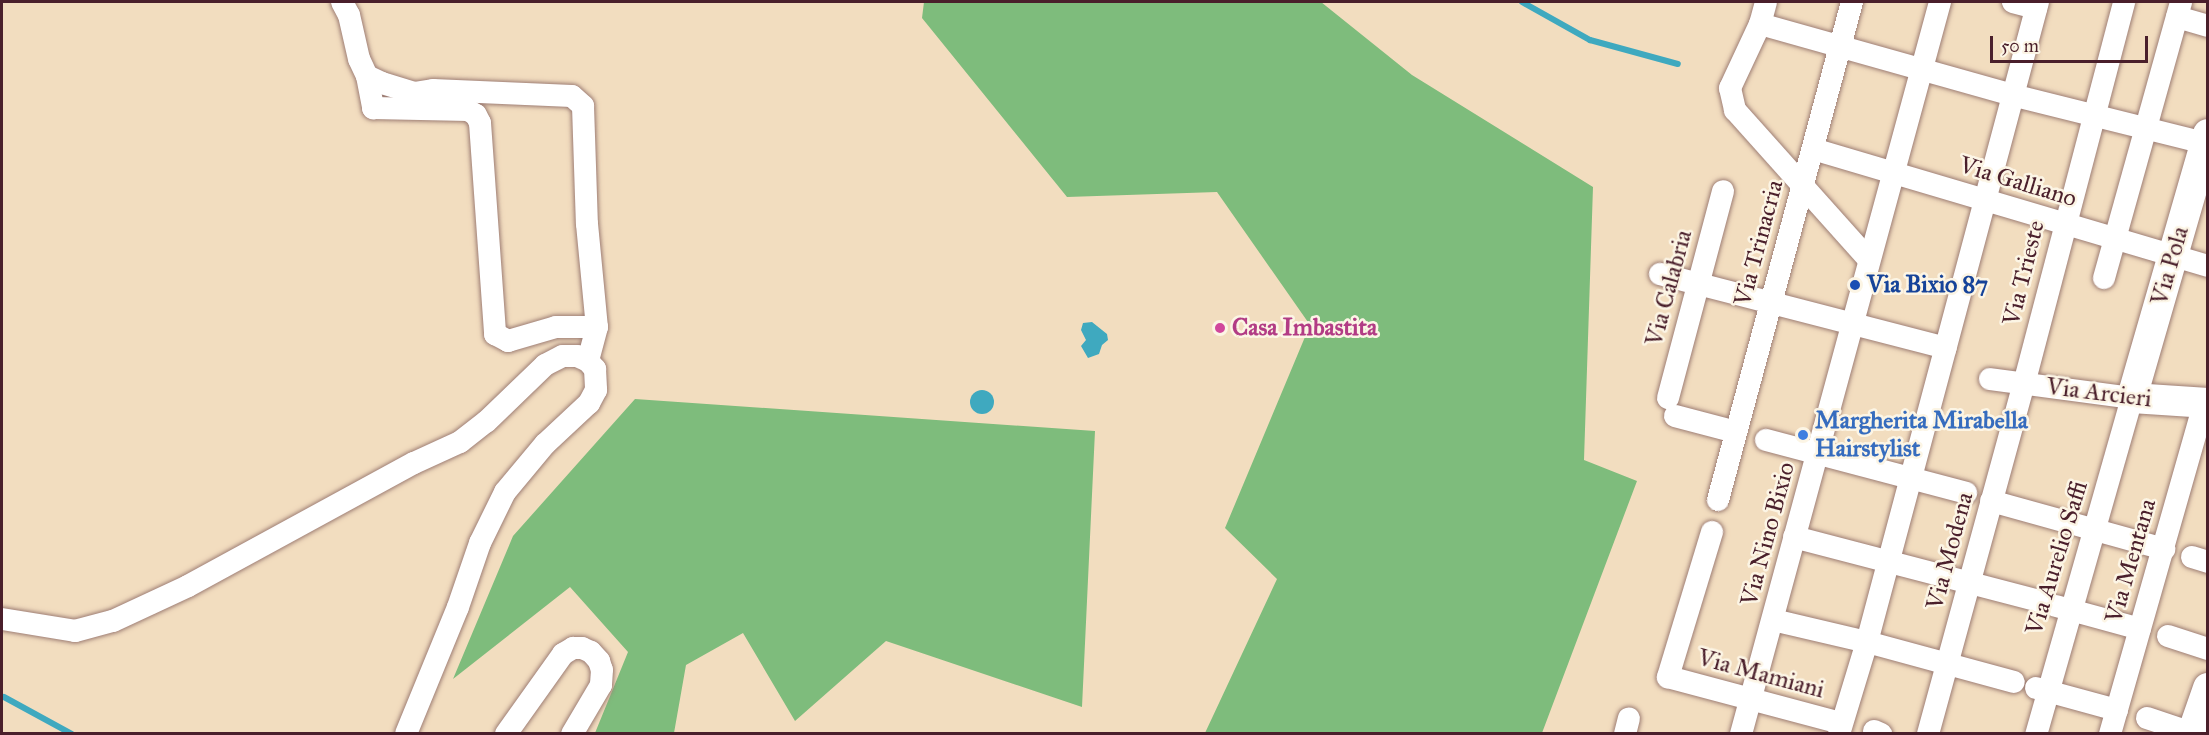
<!DOCTYPE html>
<html>
<head>
<meta charset="utf-8">
<style>
	body { margin:0 }
	#map { position:relative; width:2209px; height:735px; overflow:hidden; background:#f2ddbf; font-family:"IM FELL Great Primer",serif }
	div>[style] { position:absolute }
	.forest>* { inset:0; background:#7ebc7c }
	.water>* { inset:0; background:#3fa9bf }
	.round { border-radius:50% }
	.stream>* { height:6px; margin:-3px; padding:0 3px; transform-origin:3px; border-radius:3px; background:#3fa9bf }
	.roads { filter:drop-shadow(0 0 2px #9e7e75) drop-shadow(0 0 2px #9e7e75) }
	.minor>* { height:22px; margin:-11px; padding:0 11px; transform-origin:11px; border-radius:11px; background:#fff }
	.major>* { height:30px; margin:-15px; padding:0 15px; transform-origin:15px; border-radius:15px; background:#fff }
	.dots>* { width:16px; height:16px; translate:-50% -50%; box-sizing:border-box; border:3px solid #fcf5e5; border-radius:50% }
	span { translate:-50% -50%; white-space:nowrap; text-align:center; line-height:1.15; -webkit-text-stroke:5px #fcf5e5; paint-order:stroke }
	.street-label { font-size:24px; color:#4a1f2b }
	.transit-label { font-size:24px; color:#164399; font-weight:700 }
	.left { translate:0 -50%; text-align:left }
	.hotel-label { font-size:24px; color:#b23c85; font-weight:700 }
	.shop-label { font-size:24px; color:#366cbe; font-weight:700 }
	.frame { position:absolute; inset:0; border:3px solid #4a1f2b; pointer-events:none }
	.scale { position:absolute; left:1990px; top:36px; width:158px; height:27px; box-sizing:border-box; border:3px solid #4a1f2b; border-top:0; padding-left:8px; font-size:18px; line-height:21px; white-space:nowrap; color:#4a1f2b; -webkit-text-stroke:4px #fcf5e5; paint-order:stroke }
</style>
</head>
<body>
<div id="map">
	<div class="forest">
		<i style="clip-path:polygon(924px 2px,1321px 2px,1412px 75px,1593px 187px,1584px 460px,1637px 481px,1542px 733px,1205px 733px,1277px 579px,1225px 528px,1310px 325px,1217px 192px,1067px 197px,922px 18px)"></i>
		<i style="clip-path:polygon(635px 399px,1095px 431px,1082px 707px,886px 641px,795px 721px,743px 633px,686px 665px,674px 733px,595px 733px,628px 652px,570px 587px,453px 679px,513px 536px)"></i>
	</div>
	<div class="water">
		<i style="clip-path:polygon(1092px 322px,1107px 334px,1108px 340px,1102px 345px,1099px 354px,1088px 358px,1081px 346px,1086px 340px,1081px 330px,1083px 323px)"></i>
		<i class="round" style="left:970px;top:390px;width:24px;height:24px"></i>
	</div>
	<div class="stream">
		<i style="left:1522px;top:2px;width:78px;rotate:29.2deg"></i>
		<i style="left:1590px;top:40px;width:91px;rotate:15.3deg"></i>
		<i style="left:4px;top:697px;width:77px;rotate:28.6deg"></i>
	</div>
	<div class="roads">
		<div class="minor">
			<i style="left:342px;top:2px;width:15px;rotate:62deg"></i>
			<i style="left:349px;top:15px;width:45px;rotate:77.2deg"></i>
			<i style="left:359px;top:59px;width:19px;rotate:65deg"></i>
			<i style="left:367px;top:76px;width:17px;rotate:25deg"></i>
			<i style="left:382px;top:83px;width:34px;rotate:17deg"></i>
			<i style="left:414px;top:93px;width:19px;rotate:-9deg"></i>
			<i style="left:433px;top:90px;width:139px;rotate:2.5deg"></i>
			<i style="left:572px;top:96px;width:15px;rotate:42deg"></i>
			<i style="left:583px;top:106px;width:118px;rotate:88.1deg"></i>
			<i style="left:587px;top:224px;width:103px;rotate:84.5deg"></i>
			<i style="left:597px;top:327px;width:35px;rotate:105deg"></i>
			<i style="left:1766px;top:2px;width:23px;rotate:105deg"></i>
			<i style="left:1760px;top:24px;width:71px;rotate:115.1deg"></i>
			<i style="left:1730px;top:88px;width:23px;rotate:77deg"></i>
			<i style="left:1735px;top:110px;width:201px;rotate:48.2deg"></i>
			<i style="left:2013px;top:2px;width:24px;rotate:15deg"></i>
			<i style="left:2177px;top:17px;width:32px;rotate:16deg"></i>
			<i style="left:1760px;top:24px;width:262px;rotate:15.7deg"></i>
			<i style="left:2012px;top:95px;width:199px;rotate:14deg"></i>
			<i style="left:367px;top:76px;width:33px;rotate:79deg"></i>
			<i style="left:373px;top:108px;width:95px;rotate:1.2deg"></i>
			<i style="left:468px;top:110px;width:9px;rotate:32deg"></i>
			<i style="left:476px;top:115px;width:9px;rotate:63deg"></i>
			<i style="left:480px;top:123px;width:212px;rotate:85.9deg"></i>
			<i style="left:495px;top:334px;width:15px;rotate:28deg"></i>
			<i style="left:508px;top:341px;width:50px;rotate:-16.3deg"></i>
			<i style="left:556px;top:327px;width:41px"></i>
			<i style="left:1813px;top:149px;width:412px;rotate:16.5deg"></i>
			<i style="left:1660px;top:274px;width:295px;rotate:14.5deg"></i>
			<i style="left:2104px;top:278px;width:287px;rotate:-74.4deg"></i>
			<i style="left:1990px;top:379px;width:143px;rotate:7.6deg"></i>
			<i style="left:2132px;top:398px;width:349px;rotate:105.9deg"></i>
			<i style="left:1668px;top:398px;width:214px;rotate:-75.1deg"></i>
			<i style="left:1675px;top:416px;width:63px;rotate:14.7deg"></i>
			<i style="left:1766px;top:440px;width:207px;rotate:14.8deg"></i>
			<i style="left:1718px;top:500px;width:516px;rotate:-74.94deg"></i>
			<i style="left:1991px;top:501px;width:180px;rotate:15.5deg"></i>
			<i style="left:1712px;top:532px;width:152px;rotate:106.9deg"></i>
			<i style="left:1668px;top:677px;width:179px;rotate:14.9deg"></i>
			<i style="left:1794px;top:537px;width:253px;rotate:14.6deg"></i>
			<i style="left:2192px;top:557px;width:17px;rotate:17deg"></i>
			<i style="left:2056px;top:606px;width:87px;rotate:15.3deg"></i>
			<i style="left:2px;top:619px;width:74px;rotate:9.3deg"></i>
			<i style="left:75px;top:631px;width:39px;rotate:-15deg"></i>
			<i style="left:113px;top:621px;width:83px;rotate:-25deg"></i>
			<i style="left:188px;top:586px;width:257px;rotate:-28.6deg"></i>
			<i style="left:414px;top:463px;width:51px;rotate:-24.5deg"></i>
			<i style="left:460px;top:442px;width:33px;rotate:-38deg"></i>
			<i style="left:486px;top:422px;width:82px;rotate:-44deg"></i>
			<i style="left:545px;top:365px;width:20px;rotate:-27deg"></i>
			<i style="left:563px;top:356px;width:14px"></i>
			<i style="left:577px;top:356px;width:12px;rotate:24deg"></i>
			<i style="left:588px;top:361px;width:11px;rotate:49deg"></i>
			<i style="left:595px;top:369px;width:21px;rotate:87deg"></i>
			<i style="left:596px;top:390px;width:15px;rotate:118deg"></i>
			<i style="left:589px;top:403px;width:60px;rotate:137deg"></i>
			<i style="left:545px;top:444px;width:62px;rotate:129.8deg"></i>
			<i style="left:505px;top:492px;width:57px;rotate:116.1deg"></i>
			<i style="left:480px;top:543px;width:68px;rotate:109deg"></i>
			<i style="left:458px;top:607px;width:137px;rotate:112.3deg"></i>
			<i style="left:1773px;top:620px;width:97px;rotate:13.2deg"></i>
			<i style="left:1867px;top:642px;width:152px;rotate:15.2deg"></i>
			<i style="left:2168px;top:636px;width:42px;rotate:18deg"></i>
			<i style="left:2036px;top:688px;width:84px;rotate:15.2deg"></i>
			<i style="left:2147px;top:718px;width:47px;rotate:18.4deg"></i>
			<i style="left:1874px;top:731px;width:8px;rotate:23deg"></i>
			<i style="left:506px;top:734px;width:98px;rotate:-54.5deg"></i>
			<i style="left:563px;top:654px;width:12px;rotate:-31deg"></i>
			<i style="left:573px;top:648px;width:9px"></i>
			<i style="left:582px;top:648px;width:10px;rotate:24deg"></i>
			<i style="left:591px;top:652px;width:12px;rotate:48deg"></i>
			<i style="left:599px;top:661px;width:9px;rotate:72deg"></i>
			<i style="left:602px;top:670px;width:15px;rotate:94deg"></i>
			<i style="left:601px;top:685px;width:57px;rotate:120.6deg"></i>
			<i style="left:1625px;top:734px;width:16px;rotate:-76deg"></i>
			<i style="left:1741px;top:734px;width:759px;rotate:-74.79deg"></i>
			<i style="left:1839px;top:734px;width:96px;rotate:-73.1deg"></i>
			<i style="left:1867px;top:642px;width:662px;rotate:-75.04deg"></i>
			<i style="left:1928px;top:734px;width:363px;rotate:-74.7deg"></i>
			<i style="left:2024px;top:384px;width:395px;rotate:-75.3deg"></i>
			<i style="left:2110px;top:734px;width:344px;rotate:-74.1deg"></i>
		</div>
		<div class="major">
			<i style="left:2208px;top:134px;width:275px;rotate:106.1deg"></i>
			<i style="left:2132px;top:398px;width:76px;rotate:3.8deg"></i>
			<i style="left:2192px;top:734px;width:49px;rotate:-70.8deg"></i>
		</div>
	</div>
	<div class="dots">
		<i style="left:1855px;top:285px;background:#1a4fb4"></i>
		<i style="left:1220px;top:328px;background:#d1479c"></i>
		<i style="left:1803px;top:435px;background:#3f7fe0"></i>
	</div>
	<div class="street-label">
		<span style="left:2018px;top:182px;rotate:17deg">Via Galliano</span>
		<span style="left:1759px;top:243px;rotate:-75deg">Via Trinacria</span>
		<span style="left:2170px;top:266px;rotate:-74deg">Via Pola</span>
		<span style="left:2024px;top:273px;rotate:-76deg">Via Trieste</span>
		<span style="left:1669px;top:288px;rotate:-75deg">Via Calabria</span>
		<span style="left:2099px;top:393px;rotate:7deg">Via Arcieri</span>
		<span style="left:1768px;top:534px;rotate:-75deg">Via Nino Bixio</span>
		<span style="left:1950px;top:551px;rotate:-75deg">Via Modena</span>
		<span style="left:2057px;top:558px;rotate:-73deg">Via Aurelio Saffi</span>
		<span style="left:2131px;top:561px;rotate:-74deg">Via Mentana</span>
		<span style="left:1761px;top:674px;rotate:15deg">Via Mamiani</span>
	</div>
	<div class="transit-label">
		<span class="left" style="left:1867px;top:285px">Via Bixio 87</span>
	</div>
	<div class="hotel-label">
		<span class="left" style="left:1232px;top:328px">Casa Imbastita</span>
	</div>
	<div class="shop-label">
		<span class="left" style="left:1815px;top:435px">Margherita Mirabella<br>Hairstylist</span>
	</div>
	<div class="frame"></div>
	<div class="scale">50 m</div>
</div>
</body>
</html>
